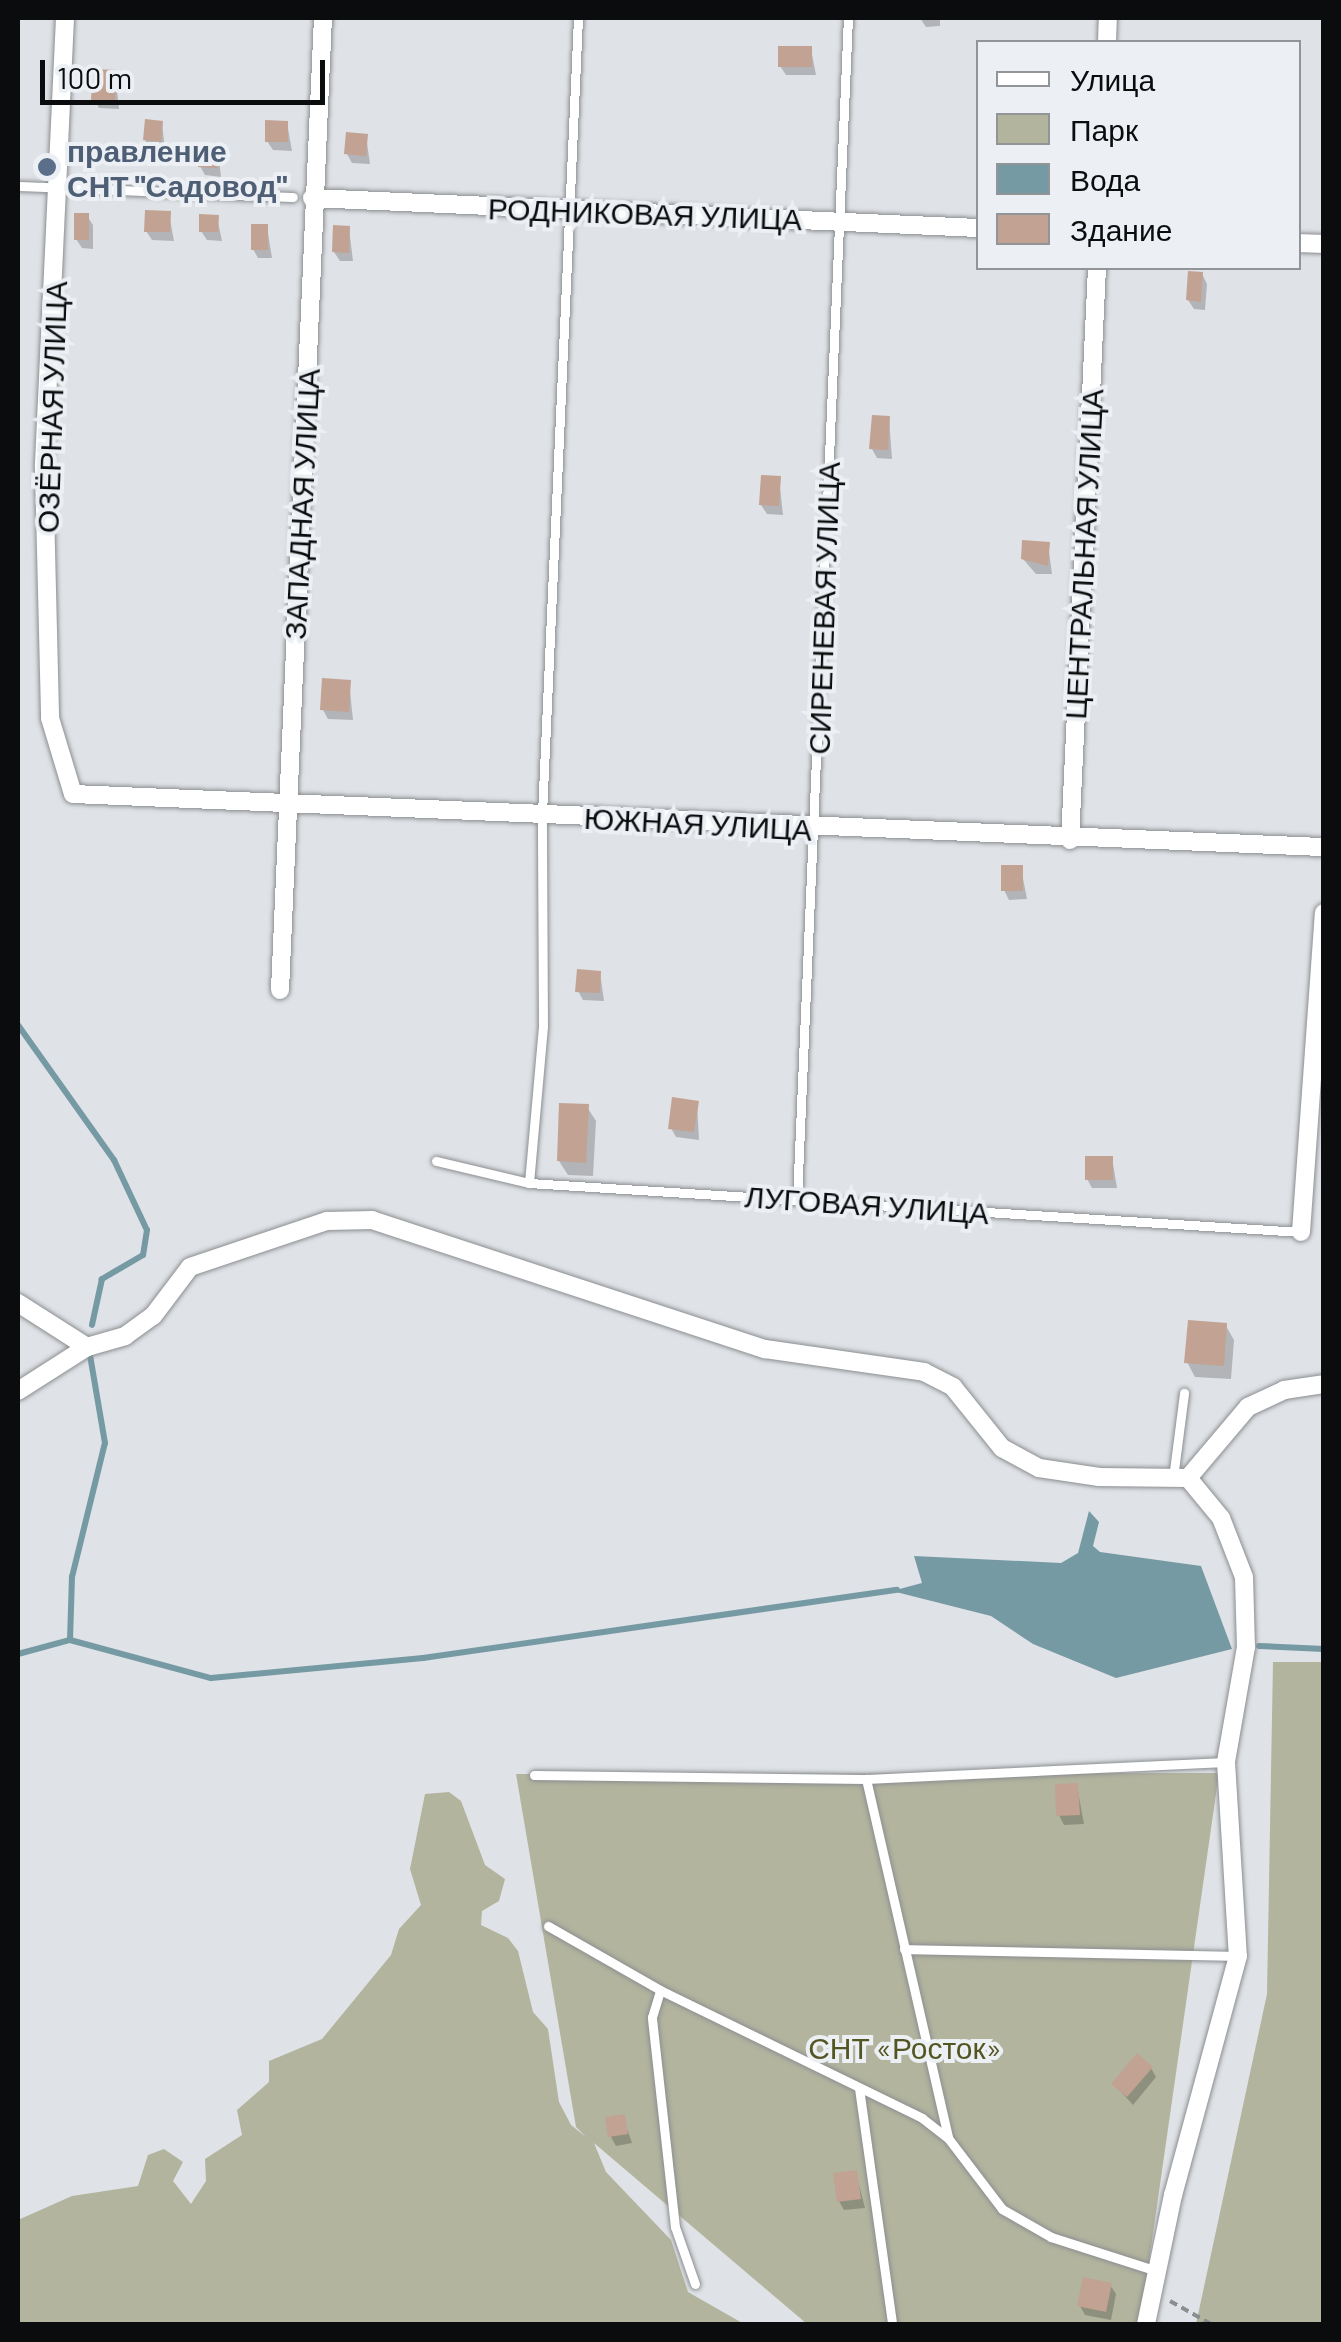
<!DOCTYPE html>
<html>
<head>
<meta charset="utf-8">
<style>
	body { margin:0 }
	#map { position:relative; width:1341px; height:2342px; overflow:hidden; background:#dfe2e6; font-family:Barlow,sans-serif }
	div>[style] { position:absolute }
	.green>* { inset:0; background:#b2b49e }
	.water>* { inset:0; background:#759aa4 }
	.shadow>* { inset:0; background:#0003 }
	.stream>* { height:6px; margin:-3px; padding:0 3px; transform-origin:3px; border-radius:3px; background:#759aa4 }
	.building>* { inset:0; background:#c2a292 }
	.path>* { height:4px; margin-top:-2px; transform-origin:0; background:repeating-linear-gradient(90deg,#8b8d90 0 8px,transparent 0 13px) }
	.roads { filter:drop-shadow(0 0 2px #8b8e91) drop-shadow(0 0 2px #8b8e91) }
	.service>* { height:9px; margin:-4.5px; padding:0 4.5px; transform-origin:4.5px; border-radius:4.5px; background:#fff }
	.minor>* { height:18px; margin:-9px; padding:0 9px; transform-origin:9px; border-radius:9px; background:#fff }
	.dots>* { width:28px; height:28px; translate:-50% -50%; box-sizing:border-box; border:5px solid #ecf0f4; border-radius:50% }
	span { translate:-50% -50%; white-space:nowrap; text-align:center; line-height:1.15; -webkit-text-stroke:8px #ecf0f4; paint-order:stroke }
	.service-label { font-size:30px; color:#4e5e75; font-weight:700 }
	.left { translate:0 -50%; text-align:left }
	.street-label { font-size:30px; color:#0b0c0d }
	.park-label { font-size:30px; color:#545622 }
	.frame { position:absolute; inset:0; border:20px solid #0b0c0d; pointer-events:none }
	.legend { position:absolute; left:976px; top:40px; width:325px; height:230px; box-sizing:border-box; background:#ecf0f4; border:2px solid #929598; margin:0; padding:12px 18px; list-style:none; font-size:30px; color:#0b0c0d }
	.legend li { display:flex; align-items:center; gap:20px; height:50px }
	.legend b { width:50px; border:2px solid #929598 }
	.scale { position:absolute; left:40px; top:60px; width:285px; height:45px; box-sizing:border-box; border:5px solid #0b0c0d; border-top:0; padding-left:12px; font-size:30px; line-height:35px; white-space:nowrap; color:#0b0c0d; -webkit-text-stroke:8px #ecf0f4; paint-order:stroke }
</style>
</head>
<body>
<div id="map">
	<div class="green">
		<i style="clip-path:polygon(1273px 1662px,1323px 1662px,1323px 2324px,1196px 2324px,1267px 1994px)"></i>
		<i style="clip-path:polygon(1219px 1773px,1140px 2324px,807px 2324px,594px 2143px,606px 2172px,671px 2240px,688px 2292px,744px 2324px,18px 2324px,18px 2220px,72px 2196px,138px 2186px,148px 2155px,164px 2149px,183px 2162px,173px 2181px,191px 2204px,206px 2181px,205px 2159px,242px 2135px,237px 2110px,269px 2082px,269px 2061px,322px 2039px,391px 1955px,399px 1929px,421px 1905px,410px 1869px,425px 1794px,449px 1792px,461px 1801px,485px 1865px,505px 1879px,499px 1901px,482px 1911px,481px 1925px,508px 1938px,518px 1951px,533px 2012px,548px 2029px,559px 2102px,571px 2125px,586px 2137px,576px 2127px,516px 1774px)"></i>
	</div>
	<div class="water">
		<i style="clip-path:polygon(1089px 1511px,1099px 1522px,1093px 1546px,1100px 1552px,1201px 1566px,1232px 1649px,1116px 1678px,1033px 1644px,991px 1616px,892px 1591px,922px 1583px,914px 1556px,1061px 1563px,1078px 1553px)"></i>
	</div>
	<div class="shadow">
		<i style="clip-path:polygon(920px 18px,940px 18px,940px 26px,926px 27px)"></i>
		<i style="clip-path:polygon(811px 49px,816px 75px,786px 75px,780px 66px)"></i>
		<i style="clip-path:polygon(115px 72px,119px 109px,99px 108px,94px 99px)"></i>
		<i style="clip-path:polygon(162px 123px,165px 150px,150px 149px,145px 140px)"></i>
		<i style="clip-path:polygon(287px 123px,292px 151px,273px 150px,267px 141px)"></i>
		<i style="clip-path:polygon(366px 136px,370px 164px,352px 163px,347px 154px)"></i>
		<i style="clip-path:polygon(218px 149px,221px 177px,205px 175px,200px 166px)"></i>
		<i style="clip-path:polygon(169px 214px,174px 241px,152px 240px,146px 231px)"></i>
		<i style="clip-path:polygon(87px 216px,93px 225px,93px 249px,82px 248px,76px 239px)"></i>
		<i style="clip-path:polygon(217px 217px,222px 241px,207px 240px,201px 231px)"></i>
		<i style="clip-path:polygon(267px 227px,272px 258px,258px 258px,253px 249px)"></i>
		<i style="clip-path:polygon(349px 229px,353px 261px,340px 261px,334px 252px)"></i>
		<i style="clip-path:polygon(1202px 274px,1207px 284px,1205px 310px,1194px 309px,1188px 300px)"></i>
		<i style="clip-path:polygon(889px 418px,892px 459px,877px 458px,872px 449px)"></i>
		<i style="clip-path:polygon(779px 478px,783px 515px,767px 514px,761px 505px)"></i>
		<i style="clip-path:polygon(1048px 544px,1052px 574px,1036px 574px,1023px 559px)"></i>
		<i style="clip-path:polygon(349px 682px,353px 720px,328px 719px,323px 710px)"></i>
		<i style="clip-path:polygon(1021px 868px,1027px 899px,1009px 900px,1004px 890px)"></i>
		<i style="clip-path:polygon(600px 973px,604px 1001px,583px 1000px,578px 991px)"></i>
		<i style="clip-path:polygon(697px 1103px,699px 1140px,676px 1137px,671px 1128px)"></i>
		<i style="clip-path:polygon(587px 1107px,596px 1121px,593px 1176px,568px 1175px,559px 1161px)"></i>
		<i style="clip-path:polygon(1112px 1158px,1117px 1188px,1092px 1188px,1087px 1179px)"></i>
		<i style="clip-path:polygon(1226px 1326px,1234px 1340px,1231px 1379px,1195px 1377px,1187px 1362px)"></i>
		<i style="clip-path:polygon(1077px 1786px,1084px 1824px,1064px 1825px,1059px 1815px)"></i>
		<i style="clip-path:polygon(1151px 2068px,1156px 2077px,1133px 2105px,1114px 2084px)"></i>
		<i style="clip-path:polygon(623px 2117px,632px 2143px,616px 2146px,611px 2137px)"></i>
		<i style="clip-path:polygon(856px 2173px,865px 2208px,844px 2210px,839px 2201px)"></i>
		<i style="clip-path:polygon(1110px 2285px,1116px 2294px,1111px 2320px,1085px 2315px,1080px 2306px)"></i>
	</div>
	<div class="stream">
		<i style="left:18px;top:1025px;width:166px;rotate:54.6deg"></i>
		<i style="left:114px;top:1160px;width:77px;rotate:64.8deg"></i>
		<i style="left:147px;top:1230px;width:25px;rotate:99deg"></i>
		<i style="left:143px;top:1255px;width:48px;rotate:149.7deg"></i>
		<i style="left:102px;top:1279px;width:47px;rotate:102.3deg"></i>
		<i style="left:70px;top:1640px;width:63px;rotate:-88.2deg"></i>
		<i style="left:72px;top:1577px;width:138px;rotate:-76.2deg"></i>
		<i style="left:105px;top:1443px;width:89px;rotate:-99.7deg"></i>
		<i style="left:1259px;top:1646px;width:65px;rotate:2.6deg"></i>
		<i style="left:18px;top:1654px;width:54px;rotate:-15.1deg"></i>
		<i style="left:70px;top:1640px;width:146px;rotate:15.1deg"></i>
		<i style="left:211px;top:1678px;width:213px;rotate:-5.4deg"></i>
		<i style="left:423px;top:1658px;width:479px;rotate:-8.2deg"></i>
	</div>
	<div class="building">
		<i style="clip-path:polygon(778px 46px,812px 46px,812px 67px,778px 67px)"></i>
		<i style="clip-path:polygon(93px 69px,117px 70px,115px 101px,91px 100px)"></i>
		<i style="clip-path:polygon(145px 119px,163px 121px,161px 142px,143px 140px)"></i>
		<i style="clip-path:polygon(265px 120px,288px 121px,288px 142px,265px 142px)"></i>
		<i style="clip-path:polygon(346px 132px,368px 134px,366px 156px,344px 154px)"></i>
		<i style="clip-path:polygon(199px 145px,219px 147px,217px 168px,198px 167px)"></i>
		<i style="clip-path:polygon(145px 210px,171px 211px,170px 232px,144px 232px)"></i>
		<i style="clip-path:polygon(74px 213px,89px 213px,89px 240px,74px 240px)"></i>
		<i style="clip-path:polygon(199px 214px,219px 215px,218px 232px,199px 232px)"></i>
		<i style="clip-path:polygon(251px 224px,268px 224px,268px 250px,251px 250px)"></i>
		<i style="clip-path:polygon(333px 225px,350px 226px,349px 253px,332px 252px)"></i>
		<i style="clip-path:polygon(1188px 271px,1203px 272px,1201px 302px,1186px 300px)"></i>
		<i style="clip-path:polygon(872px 415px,890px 416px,888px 450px,869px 449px)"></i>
		<i style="clip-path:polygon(761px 475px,781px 476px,779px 506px,759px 505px)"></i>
		<i style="clip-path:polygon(1022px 540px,1050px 542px,1048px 566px,1021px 559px)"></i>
		<i style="clip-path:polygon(322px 678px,351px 680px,349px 712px,320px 710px)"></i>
		<i style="clip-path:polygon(1001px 865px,1023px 865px,1023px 891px,1001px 891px)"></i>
		<i style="clip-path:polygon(577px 969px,601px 971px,600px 993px,575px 992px)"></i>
		<i style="clip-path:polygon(672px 1097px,699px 1101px,694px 1132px,668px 1129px)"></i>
		<i style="clip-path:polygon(559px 1103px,589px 1104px,586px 1163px,557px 1161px)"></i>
		<i style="clip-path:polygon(1085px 1156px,1113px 1156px,1113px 1180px,1085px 1180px)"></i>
		<i style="clip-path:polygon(1188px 1320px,1227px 1323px,1224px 1366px,1184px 1363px)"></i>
		<i style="clip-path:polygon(1078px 1783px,1080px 1815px,1056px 1816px,1055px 1784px)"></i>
		<i style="clip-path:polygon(1137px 2053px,1153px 2067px,1127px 2097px,1111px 2084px)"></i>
		<i style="clip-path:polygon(625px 2114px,628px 2134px,608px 2137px,605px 2117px)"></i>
		<i style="clip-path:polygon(857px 2170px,861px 2199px,837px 2202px,833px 2173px)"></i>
		<i style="clip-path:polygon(1083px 2277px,1112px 2283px,1106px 2312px,1077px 2306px)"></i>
	</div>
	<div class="path">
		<i style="left:1170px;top:2301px;width:47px;rotate:29.3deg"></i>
	</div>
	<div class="roads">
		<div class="service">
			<i style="left:18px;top:186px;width:275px;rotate:2.3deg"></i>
			<i style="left:436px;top:1161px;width:96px;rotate:13.3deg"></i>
			<i style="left:529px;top:1183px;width:774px;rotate:3.63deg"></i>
			<i style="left:529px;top:1183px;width:157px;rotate:-84.9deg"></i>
			<i style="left:543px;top:1027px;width:213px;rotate:-90.3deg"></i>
			<i style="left:542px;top:814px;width:797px;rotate:-87.41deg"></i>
			<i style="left:797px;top:1199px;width:1182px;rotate:-87.53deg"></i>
			<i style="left:1173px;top:1478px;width:86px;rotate:-82.6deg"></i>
			<i style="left:534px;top:1775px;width:332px;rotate:0.7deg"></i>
			<i style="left:866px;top:1779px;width:360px;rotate:-2.7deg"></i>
			<i style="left:866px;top:1779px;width:367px;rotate:77.1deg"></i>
			<i style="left:548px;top:1926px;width:129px;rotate:29.7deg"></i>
			<i style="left:904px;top:1949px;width:332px;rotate:1.2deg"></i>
			<i style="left:859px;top:2088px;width:238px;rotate:82deg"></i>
			<i style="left:695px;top:2284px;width:60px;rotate:-109.3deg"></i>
			<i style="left:675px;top:2227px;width:211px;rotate:-96.3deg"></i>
			<i style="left:652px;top:2017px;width:28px;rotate:-73deg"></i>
			<i style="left:660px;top:1990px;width:292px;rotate:26deg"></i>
			<i style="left:922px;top:2118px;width:33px;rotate:38deg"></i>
			<i style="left:948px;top:2138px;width:89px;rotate:52.7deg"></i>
			<i style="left:1002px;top:2209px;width:56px;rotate:29.7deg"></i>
			<i style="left:1051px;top:2237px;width:108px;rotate:17.8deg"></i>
		</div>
		<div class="minor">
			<i style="left:65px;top:18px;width:450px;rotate:92.7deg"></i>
			<i style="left:44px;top:468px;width:250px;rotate:88.6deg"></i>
			<i style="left:50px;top:718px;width:79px;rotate:73.2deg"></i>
			<i style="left:73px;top:794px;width:1252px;rotate:2.43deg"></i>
			<i style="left:1107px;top:42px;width:24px;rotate:-88deg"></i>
			<i style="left:312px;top:198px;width:667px;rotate:2.58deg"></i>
			<i style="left:1298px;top:243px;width:26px;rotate:2deg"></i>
			<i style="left:1070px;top:840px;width:573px;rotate:-87.3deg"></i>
			<i style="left:280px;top:990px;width:973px;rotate:-87.47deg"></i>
			<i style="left:1301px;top:1232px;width:320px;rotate:-85.9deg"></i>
			<i style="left:18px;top:1303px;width:82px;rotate:32.5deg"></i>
			<i style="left:18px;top:1391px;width:82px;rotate:-32.5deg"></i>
			<i style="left:87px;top:1347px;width:40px;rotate:-16deg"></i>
			<i style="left:125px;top:1336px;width:34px;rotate:-36deg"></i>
			<i style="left:153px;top:1316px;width:61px;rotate:-52.9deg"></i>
			<i style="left:190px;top:1267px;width:145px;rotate:-18.6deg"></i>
			<i style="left:327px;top:1221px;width:45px;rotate:-1.3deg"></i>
			<i style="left:372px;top:1220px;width:414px;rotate:18.2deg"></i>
			<i style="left:765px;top:1349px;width:161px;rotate:8.2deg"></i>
			<i style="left:924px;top:1372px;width:33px;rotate:27deg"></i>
			<i style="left:953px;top:1387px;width:78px;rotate:51.2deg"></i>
			<i style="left:1002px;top:1448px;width:42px;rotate:28.4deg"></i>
			<i style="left:1039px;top:1468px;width:61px;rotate:8.5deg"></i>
			<i style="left:1099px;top:1477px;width:89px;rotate:0.6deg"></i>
			<i style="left:1188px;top:1478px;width:52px;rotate:50.5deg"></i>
			<i style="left:1221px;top:1518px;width:63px;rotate:68.7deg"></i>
			<i style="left:1244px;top:1577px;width:70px;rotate:88.4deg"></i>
			<i style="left:1246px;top:1647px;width:117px;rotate:99.9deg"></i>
			<i style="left:1226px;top:1762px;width:194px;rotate:86.5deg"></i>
			<i style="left:1238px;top:1956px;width:248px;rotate:105.2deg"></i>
			<i style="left:1173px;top:2195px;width:132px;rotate:101.8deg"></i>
			<i style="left:1188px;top:1478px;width:93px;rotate:-49.8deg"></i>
			<i style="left:1248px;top:1407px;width:40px;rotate:-25deg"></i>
			<i style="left:1284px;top:1390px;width:40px;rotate:-8.5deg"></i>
		</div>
	</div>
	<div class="dots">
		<i style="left:47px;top:167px;background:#5c6f8a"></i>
	</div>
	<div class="service-label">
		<span class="left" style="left:67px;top:167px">правление<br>СНТ "Садовод"</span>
	</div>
	<div class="street-label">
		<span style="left:645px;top:213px;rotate:2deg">РОДНИКОВАЯ УЛИЦА</span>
		<span style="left:51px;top:407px;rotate:-88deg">ОЗЁРНАЯ УЛИЦА</span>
		<span style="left:301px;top:504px;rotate:-87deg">ЗАПАДНАЯ УЛИЦА</span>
		<span style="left:1083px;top:554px;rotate:-87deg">ЦЕНТРАЛЬНАЯ УЛИЦА</span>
		<span style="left:823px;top:608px;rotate:-88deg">СИРЕНЕВАЯ УЛИЦА</span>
		<span style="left:698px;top:823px;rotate:3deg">ЮЖНАЯ УЛИЦА</span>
		<span style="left:867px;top:1204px;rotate:4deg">ЛУГОВАЯ УЛИЦА</span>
	</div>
	<div class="park-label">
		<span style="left:905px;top:2047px">СНТ «Росток»</span>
	</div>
	<div class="frame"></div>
	<ul class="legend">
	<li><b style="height:12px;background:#fff"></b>Улица</li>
	<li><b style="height:28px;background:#b2b49e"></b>Парк</li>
	<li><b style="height:28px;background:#759aa4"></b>Вода</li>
	<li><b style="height:28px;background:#c2a292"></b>Здание</li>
	</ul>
	<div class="scale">100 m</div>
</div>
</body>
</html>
